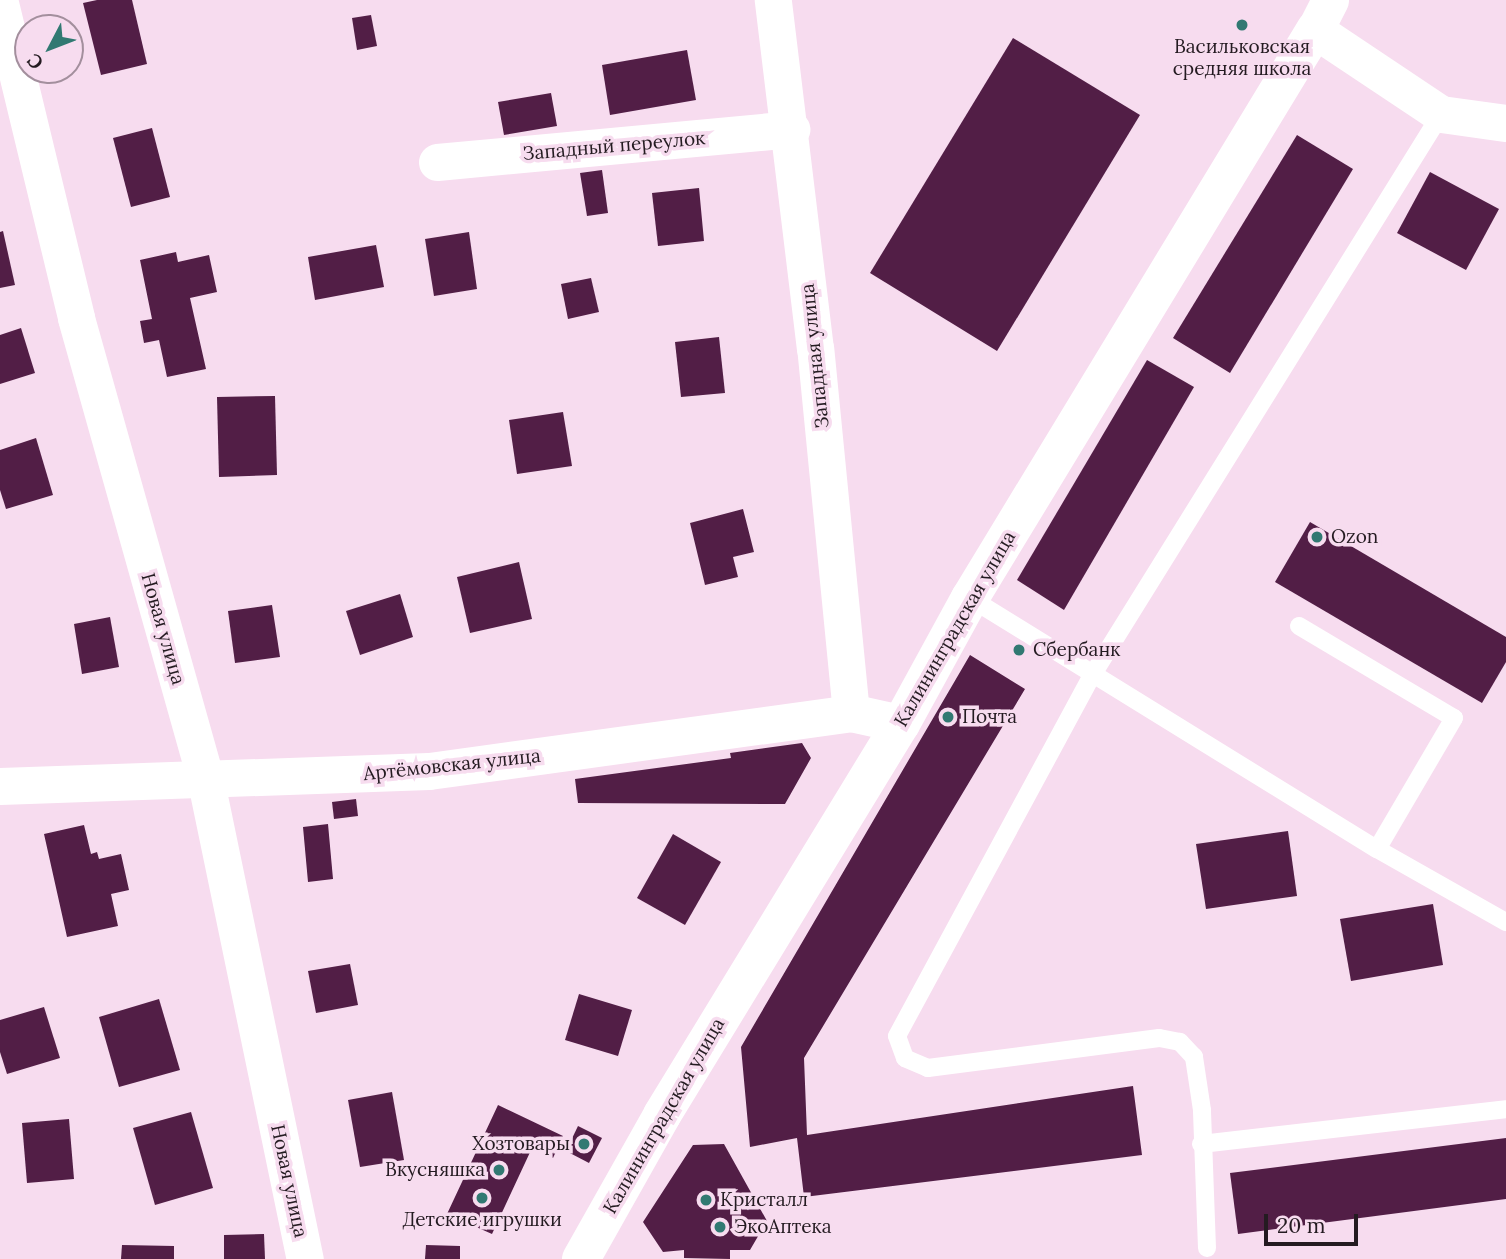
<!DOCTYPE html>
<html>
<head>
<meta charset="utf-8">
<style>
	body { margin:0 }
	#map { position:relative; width:1506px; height:1259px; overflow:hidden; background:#f7dcef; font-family:Lora,serif }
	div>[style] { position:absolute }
	.building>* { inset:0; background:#521e46 }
	.lane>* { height:18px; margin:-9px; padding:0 9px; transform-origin:9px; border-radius:9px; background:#fff }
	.street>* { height:37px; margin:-18.5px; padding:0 18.5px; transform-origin:18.5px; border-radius:18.5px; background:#fff }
	.secondary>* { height:38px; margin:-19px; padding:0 19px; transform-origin:19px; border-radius:19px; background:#fff }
	.dots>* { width:19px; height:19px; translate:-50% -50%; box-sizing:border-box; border:4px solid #f7dcef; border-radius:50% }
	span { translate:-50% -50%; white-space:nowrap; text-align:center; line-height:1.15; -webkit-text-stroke:7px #f7dcef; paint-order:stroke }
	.poi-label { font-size:19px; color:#241b21 }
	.left { translate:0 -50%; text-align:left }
	.right { translate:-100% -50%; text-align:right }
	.street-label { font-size:19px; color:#241b21 }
	.north { position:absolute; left:14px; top:14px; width:70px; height:70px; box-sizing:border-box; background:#f7dcef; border:2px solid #a38f9d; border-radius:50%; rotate:228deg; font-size:19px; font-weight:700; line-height:28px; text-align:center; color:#241b21 }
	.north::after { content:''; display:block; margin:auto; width:24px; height:32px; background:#317972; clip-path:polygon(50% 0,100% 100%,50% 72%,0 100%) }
	.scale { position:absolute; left:1264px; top:1214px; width:94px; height:32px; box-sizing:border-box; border:4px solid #241b21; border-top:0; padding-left:9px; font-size:21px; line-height:24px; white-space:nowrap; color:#241b21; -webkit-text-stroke:5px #f7dcef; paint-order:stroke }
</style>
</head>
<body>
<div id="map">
	<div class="building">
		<i style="clip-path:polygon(97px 0,132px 0,147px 64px,101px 75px,83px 3px)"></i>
		<i style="clip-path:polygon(371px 15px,377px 46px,357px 50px,352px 18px)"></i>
		<i style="clip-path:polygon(1013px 38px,1140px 115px,997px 351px,870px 273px)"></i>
		<i style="clip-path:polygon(687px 50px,696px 100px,610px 115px,602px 65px)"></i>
		<i style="clip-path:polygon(551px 93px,557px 126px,504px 135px,498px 102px)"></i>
		<i style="clip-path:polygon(152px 128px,170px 197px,131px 207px,113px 138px)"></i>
		<i style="clip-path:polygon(1297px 135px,1353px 169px,1230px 373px,1173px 338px)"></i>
		<i style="clip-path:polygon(602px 170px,608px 213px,587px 216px,580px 173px)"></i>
		<i style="clip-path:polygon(1430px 172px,1499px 209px,1466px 270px,1397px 233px)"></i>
		<i style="clip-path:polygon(699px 188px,704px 241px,658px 246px,652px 193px)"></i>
		<i style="clip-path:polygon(3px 231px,15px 285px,0 288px,0 232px)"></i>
		<i style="clip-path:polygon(469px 232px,477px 289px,434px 296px,425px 239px)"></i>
		<i style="clip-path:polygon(376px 245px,384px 287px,315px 300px,308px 257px)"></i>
		<i style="clip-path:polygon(176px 252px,178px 262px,209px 255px,217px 292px,190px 298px,206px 369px,167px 377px,159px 340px,144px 343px,140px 321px,152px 319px,140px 260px)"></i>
		<i style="clip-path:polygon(591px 278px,599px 312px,568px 319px,561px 284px)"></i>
		<i style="clip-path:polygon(21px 328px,35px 373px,0 384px,0 335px)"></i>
		<i style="clip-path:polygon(719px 337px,725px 393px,681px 397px,675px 342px)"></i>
		<i style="clip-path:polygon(1147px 360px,1194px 387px,1064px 610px,1017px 580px)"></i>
		<i style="clip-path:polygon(275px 396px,277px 475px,219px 477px,217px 397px)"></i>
		<i style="clip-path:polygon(563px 412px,572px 466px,517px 474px,509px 420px)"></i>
		<i style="clip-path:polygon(36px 438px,53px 495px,6px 509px,0 490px,0 450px)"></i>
		<i style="clip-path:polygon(743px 509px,754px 552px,733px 557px,738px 577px,705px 585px,690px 523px)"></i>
		<i style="clip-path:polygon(1310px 522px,1506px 637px,1506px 662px,1482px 703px,1275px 582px)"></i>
		<i style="clip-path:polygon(519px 562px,532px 619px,470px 633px,457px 577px)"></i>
		<i style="clip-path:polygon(400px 594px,413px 637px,360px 655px,346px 611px)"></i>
		<i style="clip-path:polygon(272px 605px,280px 657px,235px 663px,228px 611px)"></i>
		<i style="clip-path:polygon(110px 617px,119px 667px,82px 674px,74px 624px)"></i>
		<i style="clip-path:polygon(970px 655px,1025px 689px,804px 1058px,807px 1135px,1133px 1086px,1142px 1155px,804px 1197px,797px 1138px,750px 1147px,741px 1047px)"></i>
		<i style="clip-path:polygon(802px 743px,811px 758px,785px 804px,578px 803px,575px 779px,731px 758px,730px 753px)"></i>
		<i style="clip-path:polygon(356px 799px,358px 816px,334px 819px,332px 802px)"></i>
		<i style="clip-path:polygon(328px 824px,333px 879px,308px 882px,303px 827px)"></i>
		<i style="clip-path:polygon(84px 825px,91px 854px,97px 852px,99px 859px,121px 854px,129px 890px,111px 894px,118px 926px,67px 937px,44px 834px)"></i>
		<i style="clip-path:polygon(1288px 831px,1297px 896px,1206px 909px,1196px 844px)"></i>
		<i style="clip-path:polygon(673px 834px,721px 862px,685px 925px,637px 898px)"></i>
		<i style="clip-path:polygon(1433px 904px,1443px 965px,1351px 981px,1340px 919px)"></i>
		<i style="clip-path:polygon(350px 964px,358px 1005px,316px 1013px,308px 971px)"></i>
		<i style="clip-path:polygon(579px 994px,632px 1010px,618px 1056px,565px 1040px)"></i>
		<i style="clip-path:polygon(159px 999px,180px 1070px,119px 1087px,99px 1017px)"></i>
		<i style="clip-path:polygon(44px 1007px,60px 1058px,7px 1074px,0 1052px,0 1020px)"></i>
		<i style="clip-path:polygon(392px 1092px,404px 1160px,360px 1167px,348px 1100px)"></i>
		<i style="clip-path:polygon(498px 1105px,563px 1136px,553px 1158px,532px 1148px,492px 1234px,447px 1214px)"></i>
		<i style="clip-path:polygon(191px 1112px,213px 1188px,155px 1205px,133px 1128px)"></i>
		<i style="clip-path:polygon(69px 1119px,74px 1179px,27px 1183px,22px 1123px)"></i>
		<i style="clip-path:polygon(578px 1126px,602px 1138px,589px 1163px,566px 1151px)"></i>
		<i style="clip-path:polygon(1506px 1138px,1506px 1199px,1238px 1234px,1230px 1173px)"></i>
		<i style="clip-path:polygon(724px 1144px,767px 1221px,750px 1250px,730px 1250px,730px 1259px,684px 1258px,684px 1250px,663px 1252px,643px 1222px,693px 1145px)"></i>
		<i style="clip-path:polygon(264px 1234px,265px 1259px,224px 1259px,224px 1235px)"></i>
		<i style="clip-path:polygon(122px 1245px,174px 1246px,174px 1259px,121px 1259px)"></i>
		<i style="clip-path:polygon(426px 1245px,460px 1246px,460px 1259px,425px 1259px)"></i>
	</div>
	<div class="lane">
		<i style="left:970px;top:598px;width:478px;rotate:31.7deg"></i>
		<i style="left:1377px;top:849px;width:148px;rotate:29.5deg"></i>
		<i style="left:1299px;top:626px;width:180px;rotate:30.7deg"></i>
		<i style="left:1454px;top:718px;width:152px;rotate:120.4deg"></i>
		<i style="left:1201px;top:1144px;width:307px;rotate:-6.5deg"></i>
		<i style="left:1207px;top:1248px;width:138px;rotate:-92.1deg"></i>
		<i style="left:1202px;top:1110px;width:54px;rotate:-98.6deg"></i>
		<i style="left:1194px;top:1057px;width:21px;rotate:-133deg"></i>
		<i style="left:1180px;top:1042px;width:21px;rotate:-169deg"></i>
		<i style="left:1159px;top:1038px;width:233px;rotate:172.6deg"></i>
		<i style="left:928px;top:1068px;width:25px;rotate:-157deg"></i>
		<i style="left:905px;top:1058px;width:23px;rotate:-110deg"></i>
		<i style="left:897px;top:1036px;width:412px;rotate:-61.6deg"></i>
		<i style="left:1093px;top:674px;width:659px;rotate:-58.14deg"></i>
	</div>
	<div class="street">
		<i style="left:1330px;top:0;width:34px;rotate:117deg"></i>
		<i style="left:1315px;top:30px;width:151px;rotate:33.7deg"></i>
		<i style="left:1441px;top:114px;width:66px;rotate:7.9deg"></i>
		<i style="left:0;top:3px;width:324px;rotate:76.4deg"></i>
		<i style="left:76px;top:318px;width:482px;rotate:74.3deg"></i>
		<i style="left:206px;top:782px;width:487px;rotate:78.3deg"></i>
		<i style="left:437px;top:162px;width:356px;rotate:-5.3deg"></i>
		<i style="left:0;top:786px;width:429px;rotate:-2deg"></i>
		<i style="left:429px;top:771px;width:426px;rotate:-7.8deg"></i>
		<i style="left:851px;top:713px;width:366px;rotate:-95.6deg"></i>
		<i style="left:815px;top:349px;width:352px;rotate:-96.9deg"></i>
	</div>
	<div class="secondary">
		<i style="left:851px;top:713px;width:51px;rotate:12.4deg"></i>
		<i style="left:581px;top:1259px;width:165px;rotate:-60.6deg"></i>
		<i style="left:662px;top:1115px;width:458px;rotate:-58.6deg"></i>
		<i style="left:901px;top:724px;width:144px;rotate:-61.3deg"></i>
		<i style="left:970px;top:598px;width:665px;rotate:-58.73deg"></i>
	</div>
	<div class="dots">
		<i style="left:1242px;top:25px;background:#317972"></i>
		<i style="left:1317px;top:537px;background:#317972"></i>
		<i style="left:1019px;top:650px;background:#317972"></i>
		<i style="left:948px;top:717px;background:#317972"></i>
		<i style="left:584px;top:1144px;background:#317972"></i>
		<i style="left:499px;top:1170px;background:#317972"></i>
		<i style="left:482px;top:1198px;background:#317972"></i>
		<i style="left:706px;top:1200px;background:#317972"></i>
		<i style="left:720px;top:1227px;background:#317972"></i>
	</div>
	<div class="poi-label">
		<span style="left:1242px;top:58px">Васильковская<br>средняя школа</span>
		<span class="left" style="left:1331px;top:537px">Ozon</span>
		<span class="left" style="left:1033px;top:650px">Сбербанк</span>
		<span class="left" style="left:962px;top:717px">Почта</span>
		<span class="right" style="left:570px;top:1144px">Хозтовары</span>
		<span class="right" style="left:485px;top:1170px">Вкусняшка</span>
		<span class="left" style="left:720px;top:1200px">Кристалл</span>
		<span style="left:482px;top:1220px">Детские игрушки</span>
		<span class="left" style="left:734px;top:1227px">ЭкоАптека</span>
	</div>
	<div class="street-label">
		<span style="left:614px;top:146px;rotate:-5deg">Западный переулок</span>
		<span style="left:815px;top:356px;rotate:-96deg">Западная улица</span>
		<span style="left:163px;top:629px;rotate:74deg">Новая улица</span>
		<span style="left:955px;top:629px;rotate:-60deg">Калининградская улица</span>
		<span style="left:452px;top:765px;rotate:-6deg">Артёмовская улица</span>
		<span style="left:664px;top:1116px;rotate:-60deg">Калининградская улица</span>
		<span style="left:289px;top:1181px;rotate:78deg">Новая улица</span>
	</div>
	<div class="north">С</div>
	<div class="scale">20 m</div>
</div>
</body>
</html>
